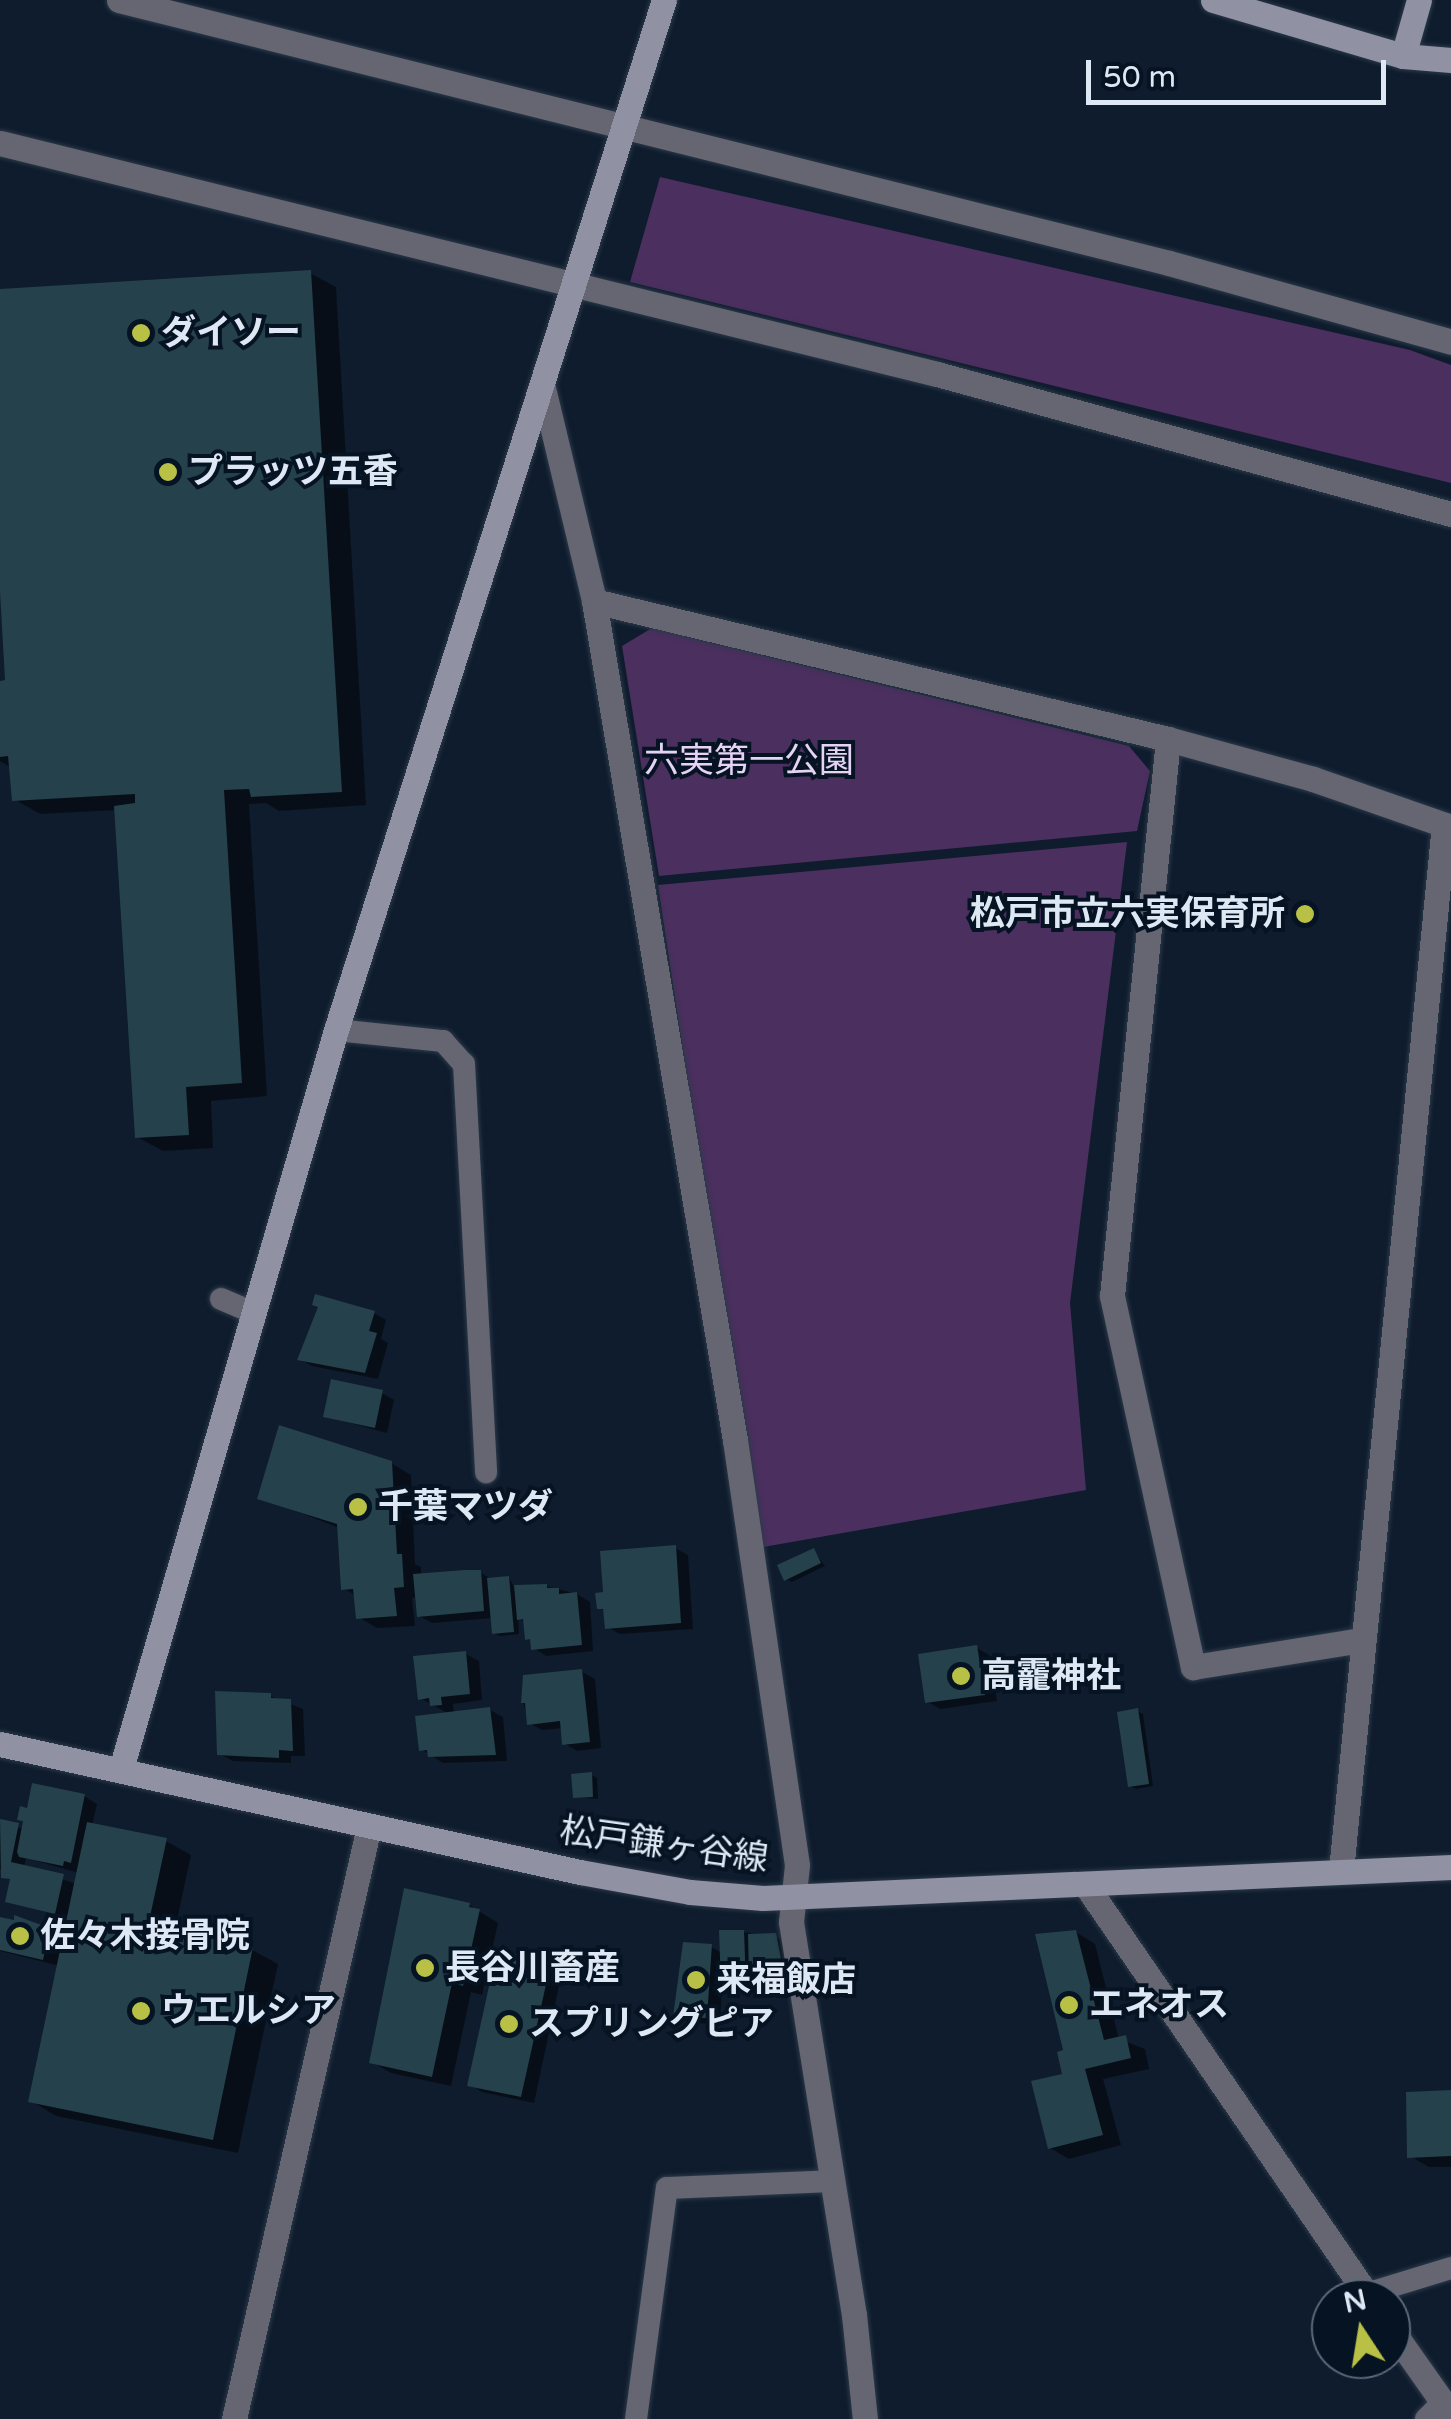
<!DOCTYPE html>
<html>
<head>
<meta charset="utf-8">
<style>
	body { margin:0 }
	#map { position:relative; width:1451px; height:2419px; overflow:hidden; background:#0e1c2d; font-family:"Varela Round","Noto Sans JP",sans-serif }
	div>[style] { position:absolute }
	.green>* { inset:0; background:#4b2f5f }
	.shadow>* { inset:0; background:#0007 }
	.building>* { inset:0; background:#24414c }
	.roads { filter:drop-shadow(0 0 2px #2b3949) drop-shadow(0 0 2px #2b3949) }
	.lane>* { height:22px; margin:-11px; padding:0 11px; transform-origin:11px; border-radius:11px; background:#656671 }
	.street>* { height:25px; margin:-12.5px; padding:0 12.5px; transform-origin:12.5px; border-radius:12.5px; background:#656671 }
	.secondary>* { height:25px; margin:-12.5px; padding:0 12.5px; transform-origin:12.5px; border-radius:12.5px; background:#9091a3 }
	.dots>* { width:28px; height:28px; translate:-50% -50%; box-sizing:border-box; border:5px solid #051323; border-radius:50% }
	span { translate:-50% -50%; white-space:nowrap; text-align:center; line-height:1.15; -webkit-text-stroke:8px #051323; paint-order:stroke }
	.poi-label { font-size:35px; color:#dee8f4; font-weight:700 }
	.left { translate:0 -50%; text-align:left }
	.right { translate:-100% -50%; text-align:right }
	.park-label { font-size:35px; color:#e5d2f5 }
	.street-label { font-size:35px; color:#dee8f4 }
	.north { position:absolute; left:1311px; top:2279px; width:100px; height:100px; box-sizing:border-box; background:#051323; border:2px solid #5c6877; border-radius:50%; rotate:348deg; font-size:28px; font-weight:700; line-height:40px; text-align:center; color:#dee8f4 }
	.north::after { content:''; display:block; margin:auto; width:35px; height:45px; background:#b9c046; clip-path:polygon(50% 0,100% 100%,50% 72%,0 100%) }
	.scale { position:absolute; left:1086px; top:60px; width:300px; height:45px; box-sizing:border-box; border:5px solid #dee8f4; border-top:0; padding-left:12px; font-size:30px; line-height:35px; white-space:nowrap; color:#dee8f4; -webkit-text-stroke:8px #051323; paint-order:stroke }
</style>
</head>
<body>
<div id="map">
	<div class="green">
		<i style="clip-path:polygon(660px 177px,1410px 350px,1451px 365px,1451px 483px,630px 282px)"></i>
		<i style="clip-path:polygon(652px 628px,1129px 746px,1150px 771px,1137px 831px,659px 876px,622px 646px)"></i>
		<i style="clip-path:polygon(1127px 842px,1070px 1303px,1086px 1490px,758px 1548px,658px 885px)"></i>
	</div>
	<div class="shadow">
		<i style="clip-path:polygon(310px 273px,336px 287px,366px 805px,279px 811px,266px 803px,249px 804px,267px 1096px,211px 1101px,213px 1148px,163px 1151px,137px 1137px,117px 810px,40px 814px,14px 799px,12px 768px,0 761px,0 683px,8px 682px,0 550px,0 292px)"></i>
		<i style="clip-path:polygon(374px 1313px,386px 1320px,381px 1339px,388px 1343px,378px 1379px,312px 1366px,300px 1359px)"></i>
		<i style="clip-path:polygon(382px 1393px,394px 1400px,387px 1433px,325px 1416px)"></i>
		<i style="clip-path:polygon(391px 1463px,411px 1475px,415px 1564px,421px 1567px,421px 1576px,481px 1573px,493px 1580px,509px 1578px,515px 1588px,546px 1586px,577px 1594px,590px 1602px,593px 1651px,546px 1656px,534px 1648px,525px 1622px,518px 1617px,519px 1634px,500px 1636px,494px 1633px,493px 1618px,432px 1623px,419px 1616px,417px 1597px,412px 1598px,415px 1626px,377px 1628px,358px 1617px,356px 1596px,343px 1588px,339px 1528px,260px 1497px)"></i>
		<i style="clip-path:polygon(675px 1548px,688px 1555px,693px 1629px,620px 1634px,607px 1627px,606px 1612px,599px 1608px)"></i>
		<i style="clip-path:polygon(814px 1551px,825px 1566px,792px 1582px,786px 1579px)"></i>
		<i style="clip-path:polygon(977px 1648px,989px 1655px,997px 1701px,940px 1709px,928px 1702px)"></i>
		<i style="clip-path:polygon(466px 1654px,479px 1661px,482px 1700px,453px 1704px,454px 1714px,490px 1710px,503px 1717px,507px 1761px,443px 1763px,421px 1749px,449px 1714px,420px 1698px)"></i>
		<i style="clip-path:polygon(582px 1672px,595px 1679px,601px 1748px,577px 1751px,564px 1743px,563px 1728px,542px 1730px,529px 1723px,523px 1702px)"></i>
		<i style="clip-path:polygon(270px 1696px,303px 1709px,305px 1756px,291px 1756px,291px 1763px,233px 1761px,220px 1754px)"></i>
		<i style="clip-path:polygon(1137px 1711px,1143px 1714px,1153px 1786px,1136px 1789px,1130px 1786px)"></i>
		<i style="clip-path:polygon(592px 1775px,597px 1778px,598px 1799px,575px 1797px)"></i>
		<i style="clip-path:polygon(evenodd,84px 1796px,97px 1804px,92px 1826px,166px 1841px,191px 1855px,174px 1934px,252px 1950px,278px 1964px,238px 2153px,56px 2116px,31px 2101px,60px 1966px,0 1951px,0 1919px,31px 1921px,65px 1940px,69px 1919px,8px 1900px,12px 1881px,0 1874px,13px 1877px,14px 1872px,0 1869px,0 1822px,24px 1829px,84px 1796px,26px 1858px,79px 1873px,77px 1884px,24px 1867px,26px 1858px)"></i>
		<i style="clip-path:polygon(469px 1905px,498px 1923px,482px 1995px,471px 1992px,451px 2086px,391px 2073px,372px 2062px)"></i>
		<i style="clip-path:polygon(744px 1932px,782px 1939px,789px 1981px,751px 1978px,751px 1987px,722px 1984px,720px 2024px,689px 2023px,676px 2015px,711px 1947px,722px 1953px)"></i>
		<i style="clip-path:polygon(1076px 1932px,1095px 1944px,1119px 2039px,1145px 2049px,1149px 2069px,1103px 2079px,1121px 2145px,1069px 2159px,1050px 2148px,1065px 2076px)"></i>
		<i style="clip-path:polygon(550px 1964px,562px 1972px,534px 2103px,482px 2092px,470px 2084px)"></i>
		<i style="clip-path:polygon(1451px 2093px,1451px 2167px,1429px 2167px,1410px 2156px)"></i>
	</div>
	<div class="building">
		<i style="clip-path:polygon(311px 270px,342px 792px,251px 797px,249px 789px,224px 790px,242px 1083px,186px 1087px,189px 1135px,135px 1138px,114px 806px,135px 803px,135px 794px,12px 801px,8px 756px,0 757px,0 681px,5px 680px,0 592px,0 289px)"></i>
		<i style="clip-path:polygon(315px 1294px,375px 1311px,369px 1331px,377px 1333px,365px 1373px,297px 1360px,318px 1307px,312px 1305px)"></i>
		<i style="clip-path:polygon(331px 1379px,383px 1390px,375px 1428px,323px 1417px)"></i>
		<i style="clip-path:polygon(279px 1425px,392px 1461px,397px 1554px,402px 1554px,404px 1587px,394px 1588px,397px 1616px,356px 1619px,353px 1589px,341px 1590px,337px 1524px,257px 1499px)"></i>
		<i style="clip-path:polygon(676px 1545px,681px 1623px,605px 1629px,603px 1609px,597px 1609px,595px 1593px,603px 1592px,600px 1551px)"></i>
		<i style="clip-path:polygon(814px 1548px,821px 1563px,784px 1581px,777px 1565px)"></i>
		<i style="clip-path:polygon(465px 1570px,481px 1570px,484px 1611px,417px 1617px,413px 1574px)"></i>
		<i style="clip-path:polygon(509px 1576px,514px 1632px,492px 1634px,487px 1578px)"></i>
		<i style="clip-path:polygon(547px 1584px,547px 1588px,559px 1588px,559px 1594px,577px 1592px,582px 1645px,531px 1650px,530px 1639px,525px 1640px,523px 1619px,517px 1620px,514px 1585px)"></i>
		<i style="clip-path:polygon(977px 1645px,985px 1695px,925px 1703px,918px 1654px)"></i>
		<i style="clip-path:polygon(466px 1651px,470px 1694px,441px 1697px,442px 1705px,430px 1706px,429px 1698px,418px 1700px,413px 1656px)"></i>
		<i style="clip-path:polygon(582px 1669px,590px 1742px,562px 1745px,560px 1721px,527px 1725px,525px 1703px,521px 1703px,523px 1675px)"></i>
		<i style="clip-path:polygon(215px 1691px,271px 1693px,271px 1698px,291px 1699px,293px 1751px,279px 1750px,279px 1758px,217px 1755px)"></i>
		<i style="clip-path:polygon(490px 1707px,496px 1755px,428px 1757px,427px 1750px,419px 1751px,415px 1716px)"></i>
		<i style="clip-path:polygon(1138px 1708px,1149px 1784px,1128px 1787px,1117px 1712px)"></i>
		<i style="clip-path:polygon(592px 1772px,593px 1797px,573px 1798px,571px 1774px)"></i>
		<i style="clip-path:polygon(32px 1783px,85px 1794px,71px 1863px,64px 1861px,63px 1866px,19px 1857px,17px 1852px,23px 1821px,17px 1820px,20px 1806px,27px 1808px)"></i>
		<i style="clip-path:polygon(0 1819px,19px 1823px,11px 1862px,64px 1874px,55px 1914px,5px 1902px,10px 1879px,1px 1878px)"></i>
		<i style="clip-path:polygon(87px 1822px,167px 1838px,148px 1926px,253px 1947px,213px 2140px,28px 2102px)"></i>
		<i style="clip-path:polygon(404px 1888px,470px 1903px,469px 1907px,480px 1909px,463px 1986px,452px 1983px,432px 2077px,369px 2063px)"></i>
		<i style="clip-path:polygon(14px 1915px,50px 1928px,43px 1960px,0 1950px,0 1917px,14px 1920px)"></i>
		<i style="clip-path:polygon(719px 1930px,744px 1930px,746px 1986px,721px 1986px)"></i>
		<i style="clip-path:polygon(1076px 1930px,1104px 2040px,1126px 2035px,1131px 2058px,1085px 2069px,1103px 2135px,1048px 2149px,1031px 2081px,1062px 2074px,1057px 2052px,1063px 2050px,1035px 1934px)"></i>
		<i style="clip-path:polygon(776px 1933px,785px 1979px,749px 1980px,748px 1934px)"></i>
		<i style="clip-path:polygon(683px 1942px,712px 1944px,707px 2018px,673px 2017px)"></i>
		<i style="clip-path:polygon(497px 1950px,551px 1962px,521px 2097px,467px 2086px)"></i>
		<i style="clip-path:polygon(1451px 2090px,1451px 2156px,1407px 2158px,1406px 2092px)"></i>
	</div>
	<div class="roads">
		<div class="lane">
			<i style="left:336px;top:1030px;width:108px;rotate:5.9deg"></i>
			<i style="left:443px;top:1041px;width:31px;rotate:48deg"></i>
			<i style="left:464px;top:1064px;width:409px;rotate:86.9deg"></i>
			<i style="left:221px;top:1299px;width:36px;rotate:23deg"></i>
			<i style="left:1366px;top:2294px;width:89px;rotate:-17deg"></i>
			<i style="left:636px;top:2419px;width:233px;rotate:-82.4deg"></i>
			<i style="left:667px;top:2188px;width:165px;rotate:-2.4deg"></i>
			<i style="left:1426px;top:2419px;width:24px;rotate:-45deg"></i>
		</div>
		<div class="street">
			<i style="left:119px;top:0;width:1082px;rotate:14.06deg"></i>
			<i style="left:1169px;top:263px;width:293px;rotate:15.6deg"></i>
			<i style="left:0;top:143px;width:965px;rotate:13.85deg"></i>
			<i style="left:937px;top:374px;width:533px;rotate:15.24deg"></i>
			<i style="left:543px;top:388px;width:219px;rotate:76.5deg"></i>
			<i style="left:594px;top:601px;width:851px;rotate:80.46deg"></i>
			<i style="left:735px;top:1440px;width:429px;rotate:81.7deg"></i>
			<i style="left:797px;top:1865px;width:57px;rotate:96deg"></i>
			<i style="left:791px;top:1922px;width:398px;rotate:80.9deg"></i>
			<i style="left:854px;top:2315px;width:105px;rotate:84deg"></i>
			<i style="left:594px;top:601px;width:590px;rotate:13.52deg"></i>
			<i style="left:1168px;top:739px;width:150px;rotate:15.4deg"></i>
			<i style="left:1313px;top:779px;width:146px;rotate:19.2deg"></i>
			<i style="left:1168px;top:739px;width:560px;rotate:95.74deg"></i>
			<i style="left:1112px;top:1296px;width:380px;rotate:77.7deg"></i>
			<i style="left:1193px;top:1667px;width:170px;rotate:-9.1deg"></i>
			<i style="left:1341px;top:1871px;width:1051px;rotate:-84.38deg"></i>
			<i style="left:1085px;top:1884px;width:503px;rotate:55.52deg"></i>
			<i style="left:1391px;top:2329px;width:104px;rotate:54.8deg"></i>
			<i style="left:234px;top:2419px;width:608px;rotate:-77.17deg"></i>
		</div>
		<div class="secondary">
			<i style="left:1213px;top:0;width:198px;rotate:16.4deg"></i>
			<i style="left:1403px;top:56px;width:48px;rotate:4.8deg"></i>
			<i style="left:1403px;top:56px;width:58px;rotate:-74.1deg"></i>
			<i style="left:0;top:1744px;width:594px;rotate:12.45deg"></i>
			<i style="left:580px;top:1872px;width:112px;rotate:10.3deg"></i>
			<i style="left:690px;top:1892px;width:73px;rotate:4.7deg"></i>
			<i style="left:763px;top:1898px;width:689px;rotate:-2.58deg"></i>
			<i style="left:121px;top:1769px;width:770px;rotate:-73.78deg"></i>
			<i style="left:336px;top:1030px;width:1081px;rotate:-72.34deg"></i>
		</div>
	</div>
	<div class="dots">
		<i style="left:141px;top:333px;background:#b9c046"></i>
		<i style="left:168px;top:472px;background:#b9c046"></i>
		<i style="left:1305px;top:914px;background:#b9c046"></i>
		<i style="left:358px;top:1507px;background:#b9c046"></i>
		<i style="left:961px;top:1676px;background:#b9c046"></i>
		<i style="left:20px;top:1936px;background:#b9c046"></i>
		<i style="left:425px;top:1968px;background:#b9c046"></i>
		<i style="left:696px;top:1980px;background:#b9c046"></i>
		<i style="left:1069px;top:2005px;background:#b9c046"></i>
		<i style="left:141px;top:2011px;background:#b9c046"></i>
		<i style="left:509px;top:2024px;background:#b9c046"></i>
	</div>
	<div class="poi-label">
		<span class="left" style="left:161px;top:333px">ダイソー</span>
		<span class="left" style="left:188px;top:472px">プラッツ五香</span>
		<span class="right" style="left:1285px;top:914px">松戸市立六実保育所</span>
		<span class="left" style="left:378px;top:1507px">千葉マツダ</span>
		<span class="left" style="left:981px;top:1676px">高靇神社</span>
		<span class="left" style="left:40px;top:1936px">佐々木接骨院</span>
		<span class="left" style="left:445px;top:1968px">長谷川畜産</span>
		<span class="left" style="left:716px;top:1980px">来福飯店</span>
		<span class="left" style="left:1089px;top:2005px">エネオス</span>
		<span class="left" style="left:161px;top:2011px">ウエルシア</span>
		<span class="left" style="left:529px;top:2024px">スプリングピア</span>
	</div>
	<div class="park-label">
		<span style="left:749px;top:761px">六実第一公園</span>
	</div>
	<div class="street-label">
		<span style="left:664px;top:1845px;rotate:8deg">松戸鎌ヶ谷線</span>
	</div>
	<div class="north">N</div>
	<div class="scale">50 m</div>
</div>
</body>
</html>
